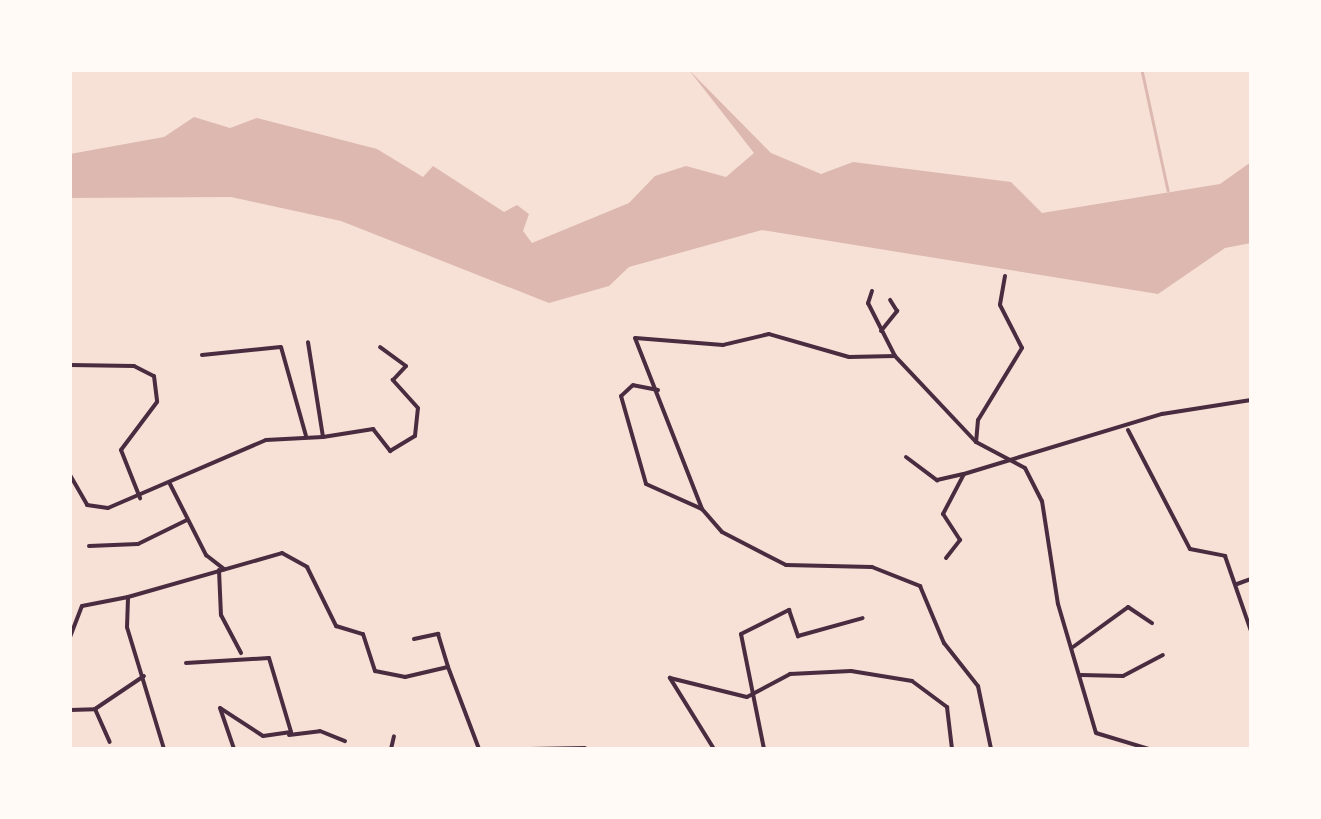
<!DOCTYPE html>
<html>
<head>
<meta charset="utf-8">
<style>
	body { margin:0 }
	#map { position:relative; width:1321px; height:819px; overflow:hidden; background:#f7e1d7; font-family:"Golos Text",sans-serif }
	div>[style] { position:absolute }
	.water>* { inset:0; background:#dcb8b0 }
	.stream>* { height:2.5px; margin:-1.25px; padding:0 1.25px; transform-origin:1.25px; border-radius:1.25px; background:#dcb8b0 }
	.minor>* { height:4px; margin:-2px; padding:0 2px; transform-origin:2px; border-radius:2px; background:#4a2c40 }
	span { translate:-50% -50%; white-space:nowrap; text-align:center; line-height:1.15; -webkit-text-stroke:9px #fffaf5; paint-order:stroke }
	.frame { position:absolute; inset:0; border:72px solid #fffaf5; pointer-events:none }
</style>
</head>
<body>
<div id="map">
	<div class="water">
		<i style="clip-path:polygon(689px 70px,771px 153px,821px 174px,853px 162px,1011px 182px,1042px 213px,1220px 184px,1251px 162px,1251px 243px,1225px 248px,1158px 294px,762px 230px,629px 267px,609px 286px,549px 303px,341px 221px,231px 197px,70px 198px,70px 154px,164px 137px,194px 117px,230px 128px,257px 118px,377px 149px,423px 177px,433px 166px,504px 212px,517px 205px,529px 214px,523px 231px,532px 243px,629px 203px,655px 176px,686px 166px,726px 177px,754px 153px)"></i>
	</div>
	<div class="stream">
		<i style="left:1142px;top:70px;width:123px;rotate:77.8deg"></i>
	</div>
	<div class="minor">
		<i style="left:1005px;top:276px;width:29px;rotate:100deg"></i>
		<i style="left:1000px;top:305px;width:48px;rotate:62.9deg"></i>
		<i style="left:1022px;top:348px;width:84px;rotate:121.4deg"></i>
		<i style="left:978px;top:420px;width:22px;rotate:95deg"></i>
		<i style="left:976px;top:442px;width:55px;rotate:28deg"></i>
		<i style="left:1025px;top:468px;width:37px;rotate:63deg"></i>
		<i style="left:1042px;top:501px;width:104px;rotate:81.2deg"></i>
		<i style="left:1058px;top:604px;width:134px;rotate:73.6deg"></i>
		<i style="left:1096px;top:733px;width:55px;rotate:16.8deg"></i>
		<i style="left:872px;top:291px;width:13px;rotate:108deg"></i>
		<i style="left:868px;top:303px;width:59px;rotate:63deg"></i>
		<i style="left:881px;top:331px;width:26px;rotate:-51deg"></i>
		<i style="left:897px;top:311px;width:13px;rotate:-122deg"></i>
		<i style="left:202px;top:355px;width:79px;rotate:-5.8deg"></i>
		<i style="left:281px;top:347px;width:92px;rotate:74.3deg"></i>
		<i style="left:70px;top:365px;width:64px;rotate:0.9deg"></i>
		<i style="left:134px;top:366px;width:22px;rotate:27deg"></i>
		<i style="left:154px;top:376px;width:26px;rotate:83deg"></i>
		<i style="left:157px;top:402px;width:60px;rotate:126.9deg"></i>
		<i style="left:121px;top:450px;width:52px;rotate:68.4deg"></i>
		<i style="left:658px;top:390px;width:25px;rotate:-169deg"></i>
		<i style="left:633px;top:385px;width:16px;rotate:137deg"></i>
		<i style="left:621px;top:396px;width:91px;rotate:74.1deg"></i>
		<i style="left:646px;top:484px;width:61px;rotate:24.1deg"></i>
		<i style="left:1128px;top:430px;width:134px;rotate:62.5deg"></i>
		<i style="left:1190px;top:549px;width:36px;rotate:11deg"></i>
		<i style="left:1225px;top:556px;width:79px;rotate:70.9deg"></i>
		<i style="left:323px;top:437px;width:51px;rotate:-9.1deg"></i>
		<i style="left:373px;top:429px;width:28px;rotate:52deg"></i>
		<i style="left:390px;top:451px;width:29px;rotate:-31deg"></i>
		<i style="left:415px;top:436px;width:28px;rotate:-84deg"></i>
		<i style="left:418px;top:408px;width:38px;rotate:-132deg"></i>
		<i style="left:393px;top:380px;width:19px;rotate:-47deg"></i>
		<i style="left:406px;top:366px;width:32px;rotate:-144deg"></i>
		<i style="left:976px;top:442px;width:118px;rotate:-133.3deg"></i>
		<i style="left:895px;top:356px;width:46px;rotate:178.8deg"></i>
		<i style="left:849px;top:357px;width:83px;rotate:-164deg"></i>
		<i style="left:769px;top:334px;width:47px;rotate:166.6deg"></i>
		<i style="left:723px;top:345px;width:88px;rotate:-175.5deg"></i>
		<i style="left:635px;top:338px;width:184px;rotate:68.6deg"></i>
		<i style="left:702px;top:509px;width:30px;rotate:49deg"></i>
		<i style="left:722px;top:532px;width:72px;rotate:27.3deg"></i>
		<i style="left:786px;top:565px;width:86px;rotate:1.3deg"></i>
		<i style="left:872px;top:567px;width:52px;rotate:21.6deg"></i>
		<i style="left:920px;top:586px;width:62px;rotate:67.2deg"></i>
		<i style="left:944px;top:643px;width:55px;rotate:51.7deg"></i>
		<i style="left:978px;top:686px;width:64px;rotate:78.3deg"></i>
		<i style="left:906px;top:457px;width:39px;rotate:37deg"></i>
		<i style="left:937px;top:480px;width:27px;rotate:-13deg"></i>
		<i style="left:70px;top:475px;width:34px;rotate:60deg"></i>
		<i style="left:87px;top:505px;width:21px;rotate:8deg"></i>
		<i style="left:108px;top:508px;width:172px;rotate:-23.3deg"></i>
		<i style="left:266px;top:440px;width:57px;rotate:-3deg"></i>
		<i style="left:323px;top:437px;width:96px;rotate:-99deg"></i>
		<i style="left:170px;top:484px;width:80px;rotate:63.1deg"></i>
		<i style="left:206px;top:555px;width:23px;rotate:38deg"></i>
		<i style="left:89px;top:546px;width:49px;rotate:-2.3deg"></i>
		<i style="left:138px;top:544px;width:55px;rotate:-26.1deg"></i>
		<i style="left:946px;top:558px;width:23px;rotate:-52deg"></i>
		<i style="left:960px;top:540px;width:31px;rotate:-123deg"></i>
		<i style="left:943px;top:514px;width:45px;rotate:-62.3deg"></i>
		<i style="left:964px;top:474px;width:207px;rotate:-16.9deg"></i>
		<i style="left:1162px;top:414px;width:90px;rotate:-8.9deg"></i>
		<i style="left:219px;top:570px;width:45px;rotate:87.5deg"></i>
		<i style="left:221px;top:615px;width:43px;rotate:62.2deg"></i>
		<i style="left:1237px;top:584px;width:15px;rotate:-20deg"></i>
		<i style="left:70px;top:637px;width:33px;rotate:-69deg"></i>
		<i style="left:82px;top:606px;width:47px;rotate:-11.1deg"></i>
		<i style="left:414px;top:639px;width:25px;rotate:-12deg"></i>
		<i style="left:438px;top:634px;width:34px;rotate:73deg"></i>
		<i style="left:1073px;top:647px;width:68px;rotate:-36deg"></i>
		<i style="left:1128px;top:607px;width:29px;rotate:34deg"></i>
		<i style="left:186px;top:663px;width:83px;rotate:-3.4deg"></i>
		<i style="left:269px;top:658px;width:77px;rotate:73.4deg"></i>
		<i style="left:291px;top:732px;width:28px;rotate:172deg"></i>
		<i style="left:263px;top:736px;width:51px;rotate:-146.9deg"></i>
		<i style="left:220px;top:708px;width:43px;rotate:71.1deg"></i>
		<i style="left:1081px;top:675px;width:42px;rotate:1.4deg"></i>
		<i style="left:1123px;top:676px;width:45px;rotate:-27.7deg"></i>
		<i style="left:95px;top:709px;width:59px;rotate:-34deg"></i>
		<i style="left:70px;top:710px;width:25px;rotate:-2deg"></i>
		<i style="left:95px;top:709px;width:36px;rotate:66deg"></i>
		<i style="left:289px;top:735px;width:31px;rotate:-7deg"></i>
		<i style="left:320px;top:731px;width:27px;rotate:22deg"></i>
		<i style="left:164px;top:749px;width:127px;rotate:-106.9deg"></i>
		<i style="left:127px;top:627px;width:30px;rotate:-88deg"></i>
		<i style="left:128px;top:597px;width:160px;rotate:-15.9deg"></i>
		<i style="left:282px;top:553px;width:29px;rotate:29deg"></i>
		<i style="left:307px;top:567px;width:66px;rotate:63.8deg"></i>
		<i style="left:336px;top:626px;width:28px;rotate:17deg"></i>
		<i style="left:363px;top:634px;width:39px;rotate:72deg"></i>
		<i style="left:375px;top:671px;width:31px;rotate:11deg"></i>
		<i style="left:405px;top:677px;width:44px;rotate:-13.1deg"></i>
		<i style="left:448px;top:667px;width:88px;rotate:69.3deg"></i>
		<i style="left:391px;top:749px;width:13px;rotate:-77deg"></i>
		<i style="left:530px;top:749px;width:55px;rotate:-1deg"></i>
		<i style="left:652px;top:749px;width:10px"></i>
		<i style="left:714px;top:749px;width:84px;rotate:-121.8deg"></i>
		<i style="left:670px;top:678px;width:79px;rotate:13.9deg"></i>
		<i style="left:747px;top:697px;width:49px;rotate:-28.1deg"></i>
		<i style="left:790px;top:674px;width:61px;rotate:-2.8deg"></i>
		<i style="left:851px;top:671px;width:62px;rotate:9.3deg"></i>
		<i style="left:912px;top:681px;width:44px;rotate:36.6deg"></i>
		<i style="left:947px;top:707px;width:42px;rotate:83.2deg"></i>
		<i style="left:764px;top:749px;width:117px;rotate:-101.3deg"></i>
		<i style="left:741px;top:634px;width:54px;rotate:-26.6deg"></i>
		<i style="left:789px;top:610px;width:28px;rotate:71deg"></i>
		<i style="left:798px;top:636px;width:67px;rotate:-15.5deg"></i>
	</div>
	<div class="frame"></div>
</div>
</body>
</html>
